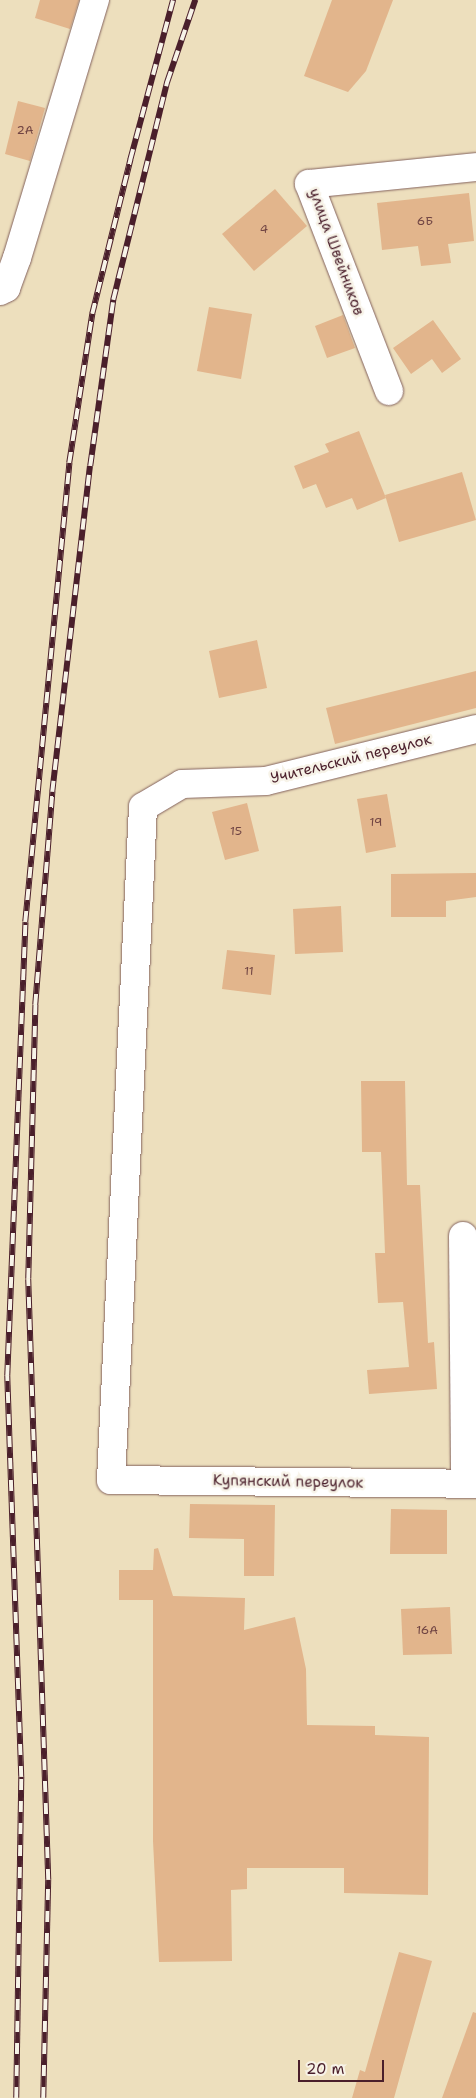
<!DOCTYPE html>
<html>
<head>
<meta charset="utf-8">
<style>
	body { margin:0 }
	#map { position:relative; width:476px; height:2098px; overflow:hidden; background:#eddfbd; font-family:"Shantell Sans",sans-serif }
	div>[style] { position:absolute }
	.building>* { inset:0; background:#e2b58c }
	.roads { filter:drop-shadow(0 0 1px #83625e) drop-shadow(0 0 1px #83625e) }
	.minor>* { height:28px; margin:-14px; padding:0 14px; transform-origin:14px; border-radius:14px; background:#fff }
	.rail>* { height:5.5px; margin-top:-2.75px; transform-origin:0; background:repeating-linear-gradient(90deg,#f7f3e8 0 11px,#4a1f2b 0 22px); box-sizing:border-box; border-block:1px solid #4a1f2b }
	span { translate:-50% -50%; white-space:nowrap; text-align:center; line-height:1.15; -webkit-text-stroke:5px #f7f3e8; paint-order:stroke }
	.number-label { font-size:12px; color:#704443 }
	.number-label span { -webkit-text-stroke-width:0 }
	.street-label { font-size:15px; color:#4a1f2b }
	.scale { position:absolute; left:298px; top:2060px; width:86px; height:22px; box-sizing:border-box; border:2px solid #4a1f2b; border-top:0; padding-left:6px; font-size:15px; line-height:18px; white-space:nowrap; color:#4a1f2b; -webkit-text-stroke:4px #f7f3e8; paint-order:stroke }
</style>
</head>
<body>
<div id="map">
	<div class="building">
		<i style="clip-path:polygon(40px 0,79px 0,70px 29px,35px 18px)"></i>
		<i style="clip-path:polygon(332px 0,393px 0,366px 71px,348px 92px,304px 76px)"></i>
		<i style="clip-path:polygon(18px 101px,45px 108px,30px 161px,5px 154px)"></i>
		<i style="clip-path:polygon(275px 189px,307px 226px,254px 271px,222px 234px)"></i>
		<i style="clip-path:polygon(469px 193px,474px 241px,448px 244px,451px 263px,421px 266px,418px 246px,382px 250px,377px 203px)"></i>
		<i style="clip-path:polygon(209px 307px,252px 314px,241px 379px,197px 371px)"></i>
		<i style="clip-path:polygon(343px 315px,355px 348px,327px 358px,315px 326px)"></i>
		<i style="clip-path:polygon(433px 320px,461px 359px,442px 373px,432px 359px,411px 374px,393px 348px)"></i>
		<i style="clip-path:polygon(359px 431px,386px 498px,357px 510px,352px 498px,326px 508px,316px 484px,303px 489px,294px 466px,329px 452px,325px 444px)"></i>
		<i style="clip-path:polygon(462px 472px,476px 520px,399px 542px,385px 495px)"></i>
		<i style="clip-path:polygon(257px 640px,267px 688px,219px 698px,209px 651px)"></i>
		<i style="clip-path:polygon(476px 671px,476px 708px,335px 744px,326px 708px)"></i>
		<i style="clip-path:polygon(387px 794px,396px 847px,366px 853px,357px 799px)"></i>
		<i style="clip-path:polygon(247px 803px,259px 851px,225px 860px,212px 812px)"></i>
		<i style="clip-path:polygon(476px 873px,476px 897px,446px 901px,446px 917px,391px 917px,391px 874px)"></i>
		<i style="clip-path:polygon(341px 906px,343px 952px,295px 954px,293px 909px)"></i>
		<i style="clip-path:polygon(227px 950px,275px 955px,271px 995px,222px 989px)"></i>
		<i style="clip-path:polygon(361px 1081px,405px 1081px,407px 1185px,420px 1185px,428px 1343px,434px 1342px,437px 1389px,369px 1394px,367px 1370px,409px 1367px,403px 1302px,378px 1303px,375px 1253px,385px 1253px,381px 1152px,362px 1152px)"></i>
		<i style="clip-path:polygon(190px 1504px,275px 1505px,274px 1576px,244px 1576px,244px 1539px,189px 1538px)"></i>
		<i style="clip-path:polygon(391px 1509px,447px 1510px,447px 1554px,390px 1554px)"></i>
		<i style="clip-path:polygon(158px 1548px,173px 1596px,245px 1598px,244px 1630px,295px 1617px,306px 1669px,307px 1725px,375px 1726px,375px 1735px,429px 1737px,428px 1895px,344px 1893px,344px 1868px,247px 1868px,247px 1889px,231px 1890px,232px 1961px,159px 1962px,153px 1841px,153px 1600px,119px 1600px,119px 1570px,153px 1570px,154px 1549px)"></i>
		<i style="clip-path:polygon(450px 1607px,452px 1654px,403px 1655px,401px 1609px)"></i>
		<i style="clip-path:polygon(399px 1952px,432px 1961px,394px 2098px,352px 2098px,360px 2070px,365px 2072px)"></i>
		<i style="clip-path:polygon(473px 2012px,476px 2013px,476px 2098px,442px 2098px)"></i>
	</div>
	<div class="roads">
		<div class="minor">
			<i style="left:0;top:291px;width:7px;rotate:-27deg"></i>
			<i style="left:6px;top:288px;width:32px;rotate:-70deg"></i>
			<i style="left:17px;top:258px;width:270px;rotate:-73.2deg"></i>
			<i style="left:389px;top:391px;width:222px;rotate:-111.1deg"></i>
			<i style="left:309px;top:184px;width:168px;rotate:-5.8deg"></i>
			<i style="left:476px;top:729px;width:216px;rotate:166.1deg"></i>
			<i style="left:266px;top:781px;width:84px;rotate:178deg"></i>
			<i style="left:182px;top:784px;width:45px;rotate:149.5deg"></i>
			<i style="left:143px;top:807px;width:674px;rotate:92.72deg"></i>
			<i style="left:111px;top:1480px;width:365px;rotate:0.6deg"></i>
			<i style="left:463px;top:1236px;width:248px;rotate:89.5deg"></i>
		</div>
	</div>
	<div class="rail">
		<i style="left:16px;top:2098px;width:321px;rotate:-89.1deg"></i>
		<i style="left:21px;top:1777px;width:401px;rotate:-92deg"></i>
		<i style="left:7px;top:1376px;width:454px;rotate:-87.7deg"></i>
		<i style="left:25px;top:922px;width:461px;rotate:-84.5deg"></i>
		<i style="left:69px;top:463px;width:151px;rotate:-81.2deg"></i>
		<i style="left:92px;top:314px;width:159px;rotate:-76.1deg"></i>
		<i style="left:130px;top:160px;width:166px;rotate:-75deg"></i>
		<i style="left:43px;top:2098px;width:218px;rotate:-88.7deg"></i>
		<i style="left:48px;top:1880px;width:601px;rotate:-91.91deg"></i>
		<i style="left:28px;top:1279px;width:274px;rotate:-88.5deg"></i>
		<i style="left:35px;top:1005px;width:214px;rotate:-85.4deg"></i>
		<i style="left:52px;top:792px;width:328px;rotate:-83.4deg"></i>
		<i style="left:90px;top:466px;width:168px;rotate:-82.1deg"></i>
		<i style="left:113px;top:300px;width:225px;rotate:-76.1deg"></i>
		<i style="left:167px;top:82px;width:87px;rotate:-71.1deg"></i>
	</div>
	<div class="number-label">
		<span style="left:25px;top:131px">2А</span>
		<span style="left:425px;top:222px">6Б</span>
		<span style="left:264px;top:230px">4</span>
		<span style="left:376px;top:823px">19</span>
		<span style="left:236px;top:832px">15</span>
		<span style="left:249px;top:972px">11</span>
		<span style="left:427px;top:1631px">16А</span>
	</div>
	<div class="street-label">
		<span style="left:336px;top:252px;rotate:70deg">улица Швейников</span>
		<span style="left:351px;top:759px;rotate:-14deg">Учительский переулок</span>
		<span style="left:288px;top:1482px;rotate:1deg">Купянский переулок</span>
	</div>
	<div class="scale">20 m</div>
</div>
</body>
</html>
